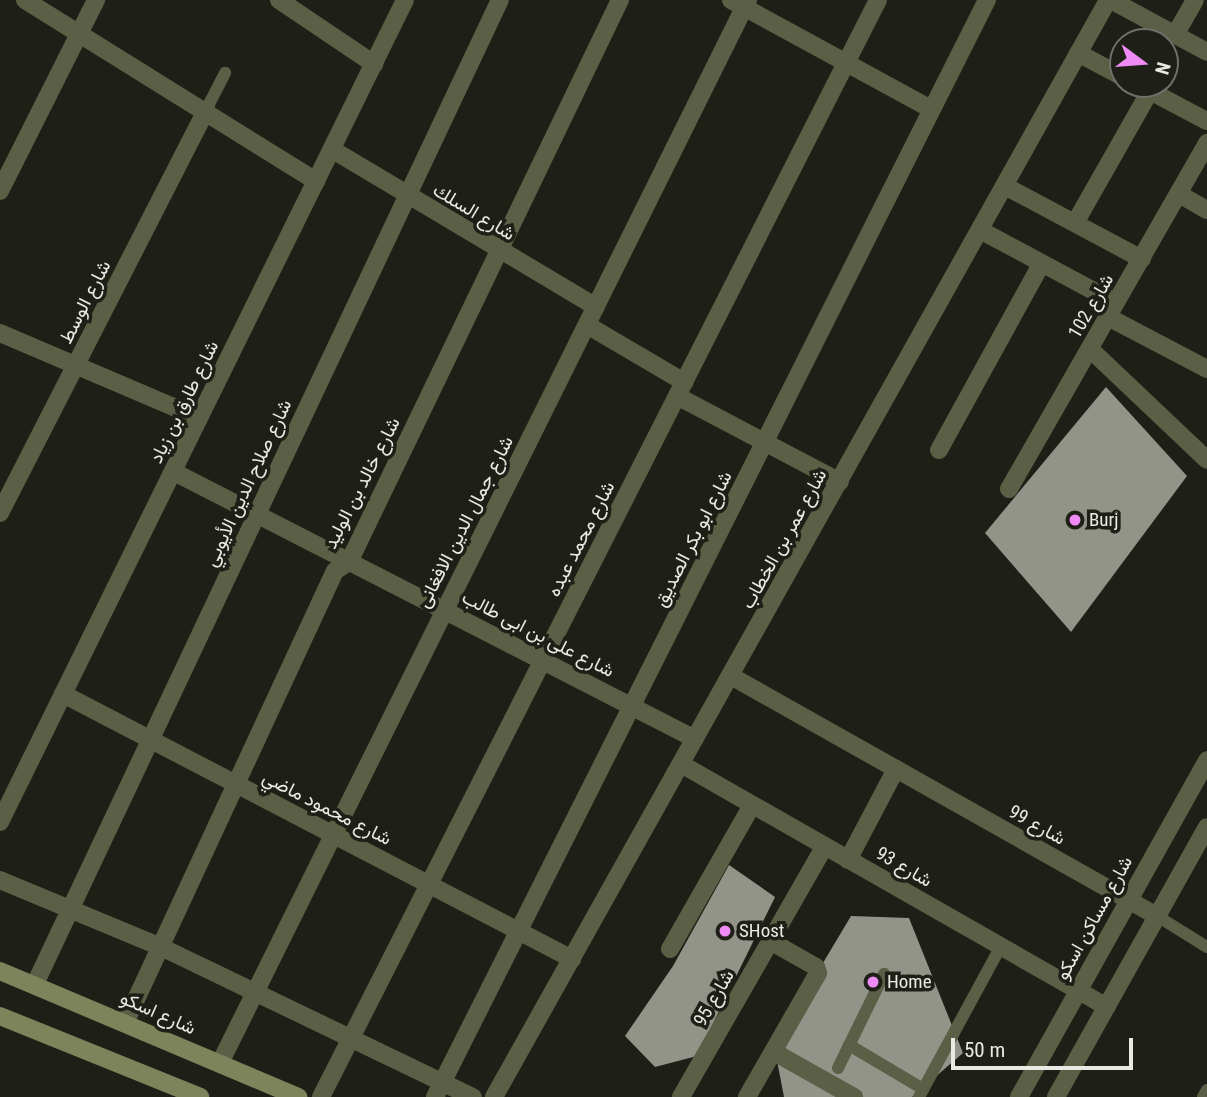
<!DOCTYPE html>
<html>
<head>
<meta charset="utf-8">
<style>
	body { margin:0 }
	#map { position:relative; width:1207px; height:1097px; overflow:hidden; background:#1e1f16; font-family:"Roboto Condensed",Vazirmatn,sans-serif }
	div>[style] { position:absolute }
	.building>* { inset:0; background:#929489 }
	.service>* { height:12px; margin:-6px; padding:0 6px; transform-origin:6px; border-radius:6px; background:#5b5f46 }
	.minor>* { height:18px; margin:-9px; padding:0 9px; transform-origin:9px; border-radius:9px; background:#5b5f46 }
	.tertiary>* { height:18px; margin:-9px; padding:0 9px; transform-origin:9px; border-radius:9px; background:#5b5f46 }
	.secondary>* { height:18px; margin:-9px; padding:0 9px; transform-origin:9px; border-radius:9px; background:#7d845b }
	.dots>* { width:19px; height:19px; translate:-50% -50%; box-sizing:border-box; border:4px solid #1e1f16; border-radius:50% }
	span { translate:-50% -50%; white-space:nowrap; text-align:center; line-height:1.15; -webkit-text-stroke:7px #1e1f16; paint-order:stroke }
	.street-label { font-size:19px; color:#e9eae3 }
	.poi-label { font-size:19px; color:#e9eae3 }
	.left { translate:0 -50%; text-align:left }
	.north { position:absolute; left:1109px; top:28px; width:70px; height:70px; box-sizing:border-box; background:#1e1f16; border:2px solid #6f7068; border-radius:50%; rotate:106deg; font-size:19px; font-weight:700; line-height:28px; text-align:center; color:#e9eae3 }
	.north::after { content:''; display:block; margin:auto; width:24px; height:32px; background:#f08bf5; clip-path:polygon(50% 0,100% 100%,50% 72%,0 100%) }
	.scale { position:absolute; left:951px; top:1038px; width:182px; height:32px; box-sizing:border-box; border:4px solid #e9eae3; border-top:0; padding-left:9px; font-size:21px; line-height:24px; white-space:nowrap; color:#e9eae3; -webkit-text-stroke:5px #1e1f16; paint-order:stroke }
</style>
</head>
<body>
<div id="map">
	<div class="building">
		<i style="clip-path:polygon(1106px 387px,1187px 476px,1071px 632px,985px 533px)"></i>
		<i style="clip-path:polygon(729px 865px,775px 897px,697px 1056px,655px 1067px,625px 1036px,673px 966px)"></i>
		<i style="clip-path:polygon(851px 916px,909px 918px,963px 1053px,912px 1097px,784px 1097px,774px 1045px)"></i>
	</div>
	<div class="service">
		<i style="left:206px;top:110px;width:42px;rotate:-62.8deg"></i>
		<i style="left:1157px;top:916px;width:59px;rotate:31.8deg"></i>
		<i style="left:849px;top:1045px;width:86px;rotate:30.7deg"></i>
		<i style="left:838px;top:1068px;width:105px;rotate:-63.9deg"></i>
		<i style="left:919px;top:1097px;width:172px;rotate:-61.5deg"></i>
		<i style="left:1203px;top:1097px;width:8px;rotate:-60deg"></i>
	</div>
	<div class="minor">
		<i style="left:25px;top:0;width:343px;rotate:31.9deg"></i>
		<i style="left:279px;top:0;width:115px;rotate:34deg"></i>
		<i style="left:731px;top:0;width:228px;rotate:28.6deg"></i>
		<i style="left:1111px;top:0;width:109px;rotate:28.4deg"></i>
		<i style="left:1175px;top:35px;width:40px;rotate:-60.3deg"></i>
		<i style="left:1078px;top:53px;width:51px;rotate:28.1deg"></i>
		<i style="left:1137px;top:84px;width:79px;rotate:27.9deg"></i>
		<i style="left:333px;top:150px;width:306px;rotate:30.8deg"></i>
		<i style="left:1005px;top:186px;width:155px;rotate:28.1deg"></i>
		<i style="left:0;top:191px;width:214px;rotate:-63.3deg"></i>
		<i style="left:1179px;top:194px;width:32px;rotate:30deg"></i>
		<i style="left:1075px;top:223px;width:152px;rotate:-60.4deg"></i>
		<i style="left:980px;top:230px;width:154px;rotate:28.2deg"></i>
		<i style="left:1108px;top:317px;width:112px;rotate:27.7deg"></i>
		<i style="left:587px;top:325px;width:113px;rotate:30.4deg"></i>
		<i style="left:0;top:333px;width:216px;rotate:23.1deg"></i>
		<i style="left:1090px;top:349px;width:161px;rotate:43.5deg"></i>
		<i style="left:677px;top:396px;width:184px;rotate:27.8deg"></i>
		<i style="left:939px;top:450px;width:213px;rotate:-61.2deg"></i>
		<i style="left:174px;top:472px;width:585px;rotate:27.13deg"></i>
		<i style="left:1009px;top:489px;width:399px;rotate:-60.2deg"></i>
		<i style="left:0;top:513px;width:453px;rotate:-62.9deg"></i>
		<i style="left:731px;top:676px;width:489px;rotate:29.4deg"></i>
		<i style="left:63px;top:694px;width:574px;rotate:27.5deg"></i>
		<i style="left:681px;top:764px;width:490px;rotate:29.7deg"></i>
		<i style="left:0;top:822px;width:916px;rotate:-63.77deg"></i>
		<i style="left:848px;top:860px;width:103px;rotate:-62.2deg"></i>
		<i style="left:0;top:880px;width:174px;rotate:22.6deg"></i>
		<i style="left:161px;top:947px;width:346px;rotate:25.7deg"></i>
		<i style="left:670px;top:949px;width:166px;rotate:-60.3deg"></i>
		<i style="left:35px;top:984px;width:1088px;rotate:-64.71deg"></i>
		<i style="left:126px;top:1021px;width:496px;rotate:-65.1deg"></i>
		<i style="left:335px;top:571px;width:17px;rotate:-33deg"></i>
		<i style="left:349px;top:562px;width:624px;rotate:-64.26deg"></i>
		<i style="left:774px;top:1052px;width:92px;rotate:29.4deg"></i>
		<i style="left:220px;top:1063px;width:1187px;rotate:-63.59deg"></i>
		<i style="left:321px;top:1097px;width:1230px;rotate:-63.08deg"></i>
		<i style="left:435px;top:1097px;width:1228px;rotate:-63.29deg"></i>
		<i style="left:494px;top:1097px;width:1257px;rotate:-60.76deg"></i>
		<i style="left:681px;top:1097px;width:289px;rotate:-60.2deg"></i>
		<i style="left:747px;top:1097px;width:143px;rotate:-60.2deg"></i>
		<i style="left:818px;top:973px;width:6px;rotate:-108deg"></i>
		<i style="left:816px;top:967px;width:53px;rotate:-150.5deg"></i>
	</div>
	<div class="tertiary">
		<i style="left:1019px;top:1097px;width:386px;rotate:-60.8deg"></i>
		<i style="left:1056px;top:1097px;width:309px;rotate:-60.8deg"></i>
	</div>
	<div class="secondary">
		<i style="left:0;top:971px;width:324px;rotate:22.9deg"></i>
		<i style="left:0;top:1016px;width:216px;rotate:22deg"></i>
	</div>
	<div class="dots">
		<i style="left:1075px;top:520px;background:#f08bf5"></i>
		<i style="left:725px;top:931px;background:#f08bf5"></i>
		<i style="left:873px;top:982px;background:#f08bf5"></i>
	</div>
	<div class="street-label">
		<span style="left:474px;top:212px;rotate:31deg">شارع السلك</span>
		<span style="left:85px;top:302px;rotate:-63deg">شارع الوسط</span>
		<span style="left:1091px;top:306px;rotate:-60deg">شارع 102</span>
		<span style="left:184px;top:402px;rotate:-64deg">شارع طارق بن زياد</span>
		<span style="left:248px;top:483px;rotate:-65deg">شارع صلاح الدين الأيوبي</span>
		<span style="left:362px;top:483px;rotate:-63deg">شارع خالد بن الوليد</span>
		<span style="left:465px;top:522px;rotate:-63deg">شارع جمال الدين الافغانى</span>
		<span style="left:581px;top:539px;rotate:-63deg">شارع محمد عبده</span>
		<span style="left:693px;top:539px;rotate:-63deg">شارع ابو بكر الصديق</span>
		<span style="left:784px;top:539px;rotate:-61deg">شارع عمر بن الخطاب</span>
		<span style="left:538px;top:634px;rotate:27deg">شارع على بن ابى طالب</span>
		<span style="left:327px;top:808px;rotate:27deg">شارع محمود ماضي</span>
		<span style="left:1037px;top:825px;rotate:29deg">شارع 99</span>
		<span style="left:904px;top:867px;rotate:30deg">شارع 93</span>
		<span style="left:1094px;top:918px;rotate:-61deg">شارع مساكن اسكو</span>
		<span style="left:714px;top:998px;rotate:-60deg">شارع 95</span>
		<span style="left:158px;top:1013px;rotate:24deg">شارع اسكو</span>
	</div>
	<div class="poi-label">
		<span class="left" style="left:1089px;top:520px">Burj</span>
		<span class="left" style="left:739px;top:931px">SHost</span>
		<span class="left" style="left:887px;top:982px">Home</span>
	</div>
	<div class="north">N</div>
	<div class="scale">50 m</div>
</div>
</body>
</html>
